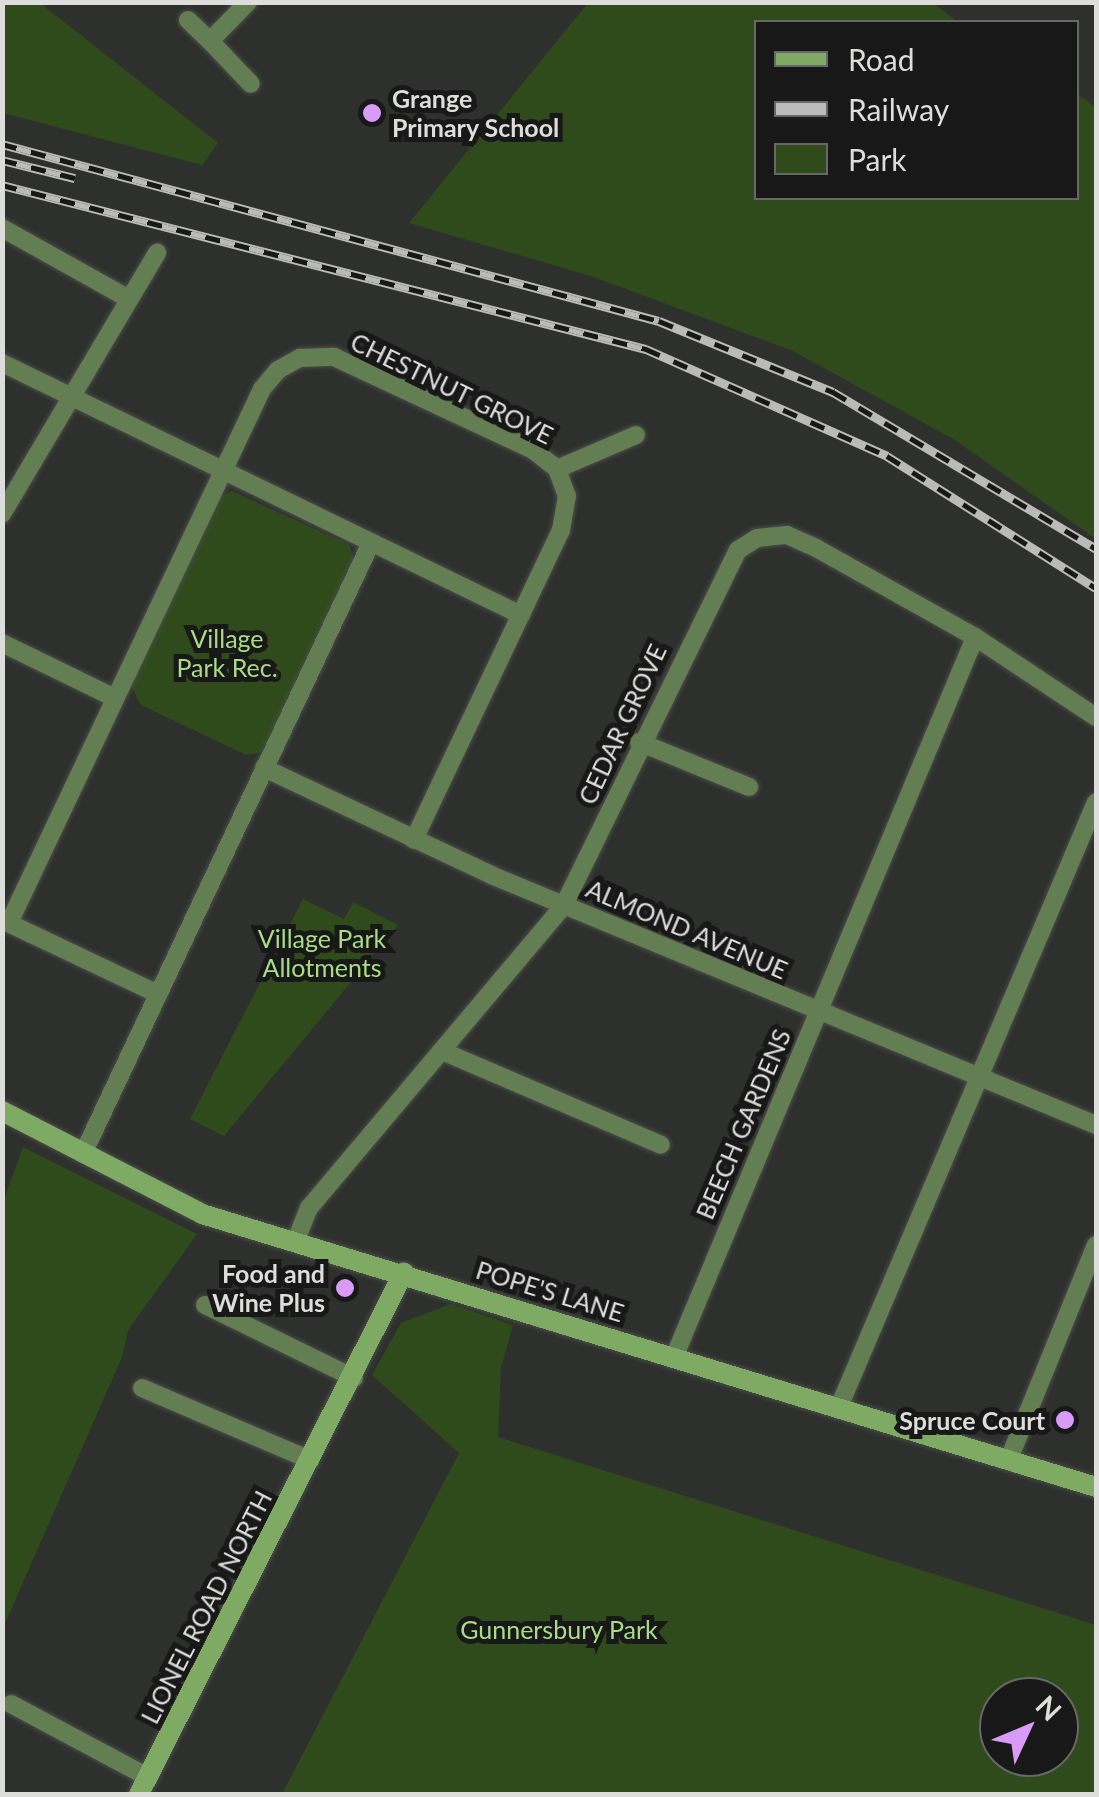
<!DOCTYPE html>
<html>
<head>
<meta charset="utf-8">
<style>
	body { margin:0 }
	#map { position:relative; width:1099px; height:1797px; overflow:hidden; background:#2e302d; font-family:Lato,sans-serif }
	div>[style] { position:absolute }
	.green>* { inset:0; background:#2f4b1b }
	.roads { filter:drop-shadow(0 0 2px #4a4c49) drop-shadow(0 0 2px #4a4c49) }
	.street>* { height:18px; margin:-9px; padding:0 9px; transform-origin:9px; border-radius:9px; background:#637e52 }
	.secondary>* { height:20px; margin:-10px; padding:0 10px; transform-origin:10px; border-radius:10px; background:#7faa64 }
	.rail>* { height:9px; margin-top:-4.5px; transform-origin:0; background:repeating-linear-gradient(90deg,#171817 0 15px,#babbb9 0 30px); box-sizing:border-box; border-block:2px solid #babbb9 }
	.dots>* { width:28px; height:28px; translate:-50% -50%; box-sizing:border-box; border:5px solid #171817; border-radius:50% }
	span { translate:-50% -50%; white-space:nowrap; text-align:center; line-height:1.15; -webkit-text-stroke:10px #171817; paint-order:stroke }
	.poi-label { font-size:25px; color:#dddedc; font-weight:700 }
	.left { translate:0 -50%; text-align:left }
	.right { translate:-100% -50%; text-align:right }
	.street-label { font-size:25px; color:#dddedc }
	.park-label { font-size:25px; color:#a8dd85 }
	.frame { position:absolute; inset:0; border:5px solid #dddedc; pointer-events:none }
	.legend { position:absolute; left:754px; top:20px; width:325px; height:180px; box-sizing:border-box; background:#171817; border:2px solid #666766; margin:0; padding:12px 18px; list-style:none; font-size:30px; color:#dddedc }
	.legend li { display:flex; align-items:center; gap:20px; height:50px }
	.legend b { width:50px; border:2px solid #666766 }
	.north { position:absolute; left:979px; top:1677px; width:100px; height:100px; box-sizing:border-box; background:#171817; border:2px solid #666766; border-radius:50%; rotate:46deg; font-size:28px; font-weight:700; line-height:40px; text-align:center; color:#dddedc }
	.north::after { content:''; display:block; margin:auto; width:35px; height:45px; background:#d99af8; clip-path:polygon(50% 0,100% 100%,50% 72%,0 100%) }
</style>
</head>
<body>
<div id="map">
	<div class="green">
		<i style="clip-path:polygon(2px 3px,40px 3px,218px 143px,202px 165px,3px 113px)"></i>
		<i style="clip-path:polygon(588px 3px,933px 3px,958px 22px,756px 22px,756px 198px,1076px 198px,1077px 94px,1096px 107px,1096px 539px,955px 440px,793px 351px,591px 276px,409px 223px)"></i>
		<i style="clip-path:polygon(232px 491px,350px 545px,354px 563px,266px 752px,246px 755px,141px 705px,129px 682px,215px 499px)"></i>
		<i style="clip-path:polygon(303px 899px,344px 919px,353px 902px,398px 925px,224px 1136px,190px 1119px)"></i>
		<i style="clip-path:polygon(23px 1147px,197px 1234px,128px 1330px,122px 1357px,3px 1628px,2px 1206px)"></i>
		<i style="clip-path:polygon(evenodd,451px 1304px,513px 1325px,501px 1368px,498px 1437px,1096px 1625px,1096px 1794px,282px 1794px,459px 1453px,372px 1375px,401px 1323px,451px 1304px,1059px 1697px,1059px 1757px,999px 1757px,999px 1697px,1059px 1697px)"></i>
	</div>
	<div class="roads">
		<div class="street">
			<i style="left:248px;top:2px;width:54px;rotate:134.3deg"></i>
			<i style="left:210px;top:41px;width:59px;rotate:46.4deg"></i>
			<i style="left:188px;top:20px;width:30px;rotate:44deg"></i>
			<i style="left:2px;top:228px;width:145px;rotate:29.2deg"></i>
			<i style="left:2px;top:363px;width:577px;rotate:25.9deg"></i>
			<i style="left:557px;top:469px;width:86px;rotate:-23.3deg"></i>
			<i style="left:2px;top:514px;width:304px;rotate:-59.3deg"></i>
			<i style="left:2px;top:643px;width:126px;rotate:26deg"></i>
			<i style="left:639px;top:742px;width:119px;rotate:22.2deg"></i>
			<i style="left:264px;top:768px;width:251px;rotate:25.2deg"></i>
			<i style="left:491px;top:875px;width:655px;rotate:22.45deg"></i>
			<i style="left:2px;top:920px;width:173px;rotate:25.4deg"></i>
			<i style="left:9px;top:923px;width:591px;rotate:-64.65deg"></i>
			<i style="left:262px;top:389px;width:25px;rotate:-50deg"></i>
			<i style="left:278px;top:370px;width:25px;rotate:-29deg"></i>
			<i style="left:300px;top:358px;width:34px;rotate:-2deg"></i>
			<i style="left:334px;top:357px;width:220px;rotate:25deg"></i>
			<i style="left:533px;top:450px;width:31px;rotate:38deg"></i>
			<i style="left:557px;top:469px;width:29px;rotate:70deg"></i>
			<i style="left:567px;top:496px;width:35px;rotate:100deg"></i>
			<i style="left:561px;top:530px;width:343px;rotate:115.4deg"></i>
			<i style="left:442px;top:1051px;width:238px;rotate:23.2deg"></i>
			<i style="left:83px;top:1154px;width:673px;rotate:-64.77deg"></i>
			<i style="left:296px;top:1240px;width:35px;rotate:-68deg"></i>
			<i style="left:309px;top:1208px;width:396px;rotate:-49.9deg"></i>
			<i style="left:564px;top:905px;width:395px;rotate:-63.9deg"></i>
			<i style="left:738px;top:550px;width:22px;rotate:-32deg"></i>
			<i style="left:757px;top:538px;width:30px;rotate:-6deg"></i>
			<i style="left:787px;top:535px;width:32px;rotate:24deg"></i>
			<i style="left:816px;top:548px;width:182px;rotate:29.2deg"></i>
			<i style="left:975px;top:637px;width:145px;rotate:33.5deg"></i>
			<i style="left:205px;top:1305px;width:166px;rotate:26.1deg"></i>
			<i style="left:675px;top:1355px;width:778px;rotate:-67.32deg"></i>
			<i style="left:142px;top:1388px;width:183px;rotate:23.2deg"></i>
			<i style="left:839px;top:1407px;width:657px;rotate:-66.98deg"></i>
			<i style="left:1009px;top:1459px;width:231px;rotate:-67.9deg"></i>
			<i style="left:11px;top:1704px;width:155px;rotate:28.1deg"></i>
		</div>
		<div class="secondary">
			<i style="left:2px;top:1111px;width:225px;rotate:27.2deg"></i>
			<i style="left:202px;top:1214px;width:935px;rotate:16.98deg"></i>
			<i style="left:139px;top:1794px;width:585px;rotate:-63.08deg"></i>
		</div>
	</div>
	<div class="rail">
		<i style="left:2px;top:144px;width:680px;rotate:15.08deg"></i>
		<i style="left:659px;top:321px;width:188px;rotate:22.2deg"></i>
		<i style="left:833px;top:392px;width:306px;rotate:30.8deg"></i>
		<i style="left:2px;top:160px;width:75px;rotate:13.9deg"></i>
		<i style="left:2px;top:185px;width:665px;rotate:14.29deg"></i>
		<i style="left:646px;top:349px;width:264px;rotate:23.9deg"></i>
		<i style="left:887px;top:456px;width:247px;rotate:32.3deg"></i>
	</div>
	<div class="dots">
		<i style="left:372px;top:113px;background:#d99af8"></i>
		<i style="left:345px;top:1288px;background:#d99af8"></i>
		<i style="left:1065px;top:1420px;background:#d99af8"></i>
	</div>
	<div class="poi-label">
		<span class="left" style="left:392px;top:113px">Grange<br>Primary School</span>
		<span class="right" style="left:325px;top:1288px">Food and<br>Wine Plus</span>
		<span class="right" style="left:1045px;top:1420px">Spruce Court</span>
	</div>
	<div class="street-label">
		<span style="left:452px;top:388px;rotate:26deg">CHESTNUT GROVE</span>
		<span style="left:622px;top:724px;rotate:-65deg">CEDAR GROVE</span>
		<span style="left:687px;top:929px;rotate:23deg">ALMOND AVENUE</span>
		<span style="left:743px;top:1124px;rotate:-67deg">BEECH GARDENS</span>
		<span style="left:550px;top:1291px;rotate:17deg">POPE'S LANE</span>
		<span style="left:206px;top:1607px;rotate:-63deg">LIONEL ROAD NORTH</span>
	</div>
	<div class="park-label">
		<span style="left:227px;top:653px">Village<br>Park Rec.</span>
		<span style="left:322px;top:953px">Village Park<br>Allotments</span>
		<span style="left:559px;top:1629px">Gunnersbury Park</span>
	</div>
	<div class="frame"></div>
	<ul class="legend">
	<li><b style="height:12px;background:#7faa64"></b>Road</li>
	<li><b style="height:12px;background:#babbb9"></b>Railway</li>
	<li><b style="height:28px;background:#2f4b1b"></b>Park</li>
	</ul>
	<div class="north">N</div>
</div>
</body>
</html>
